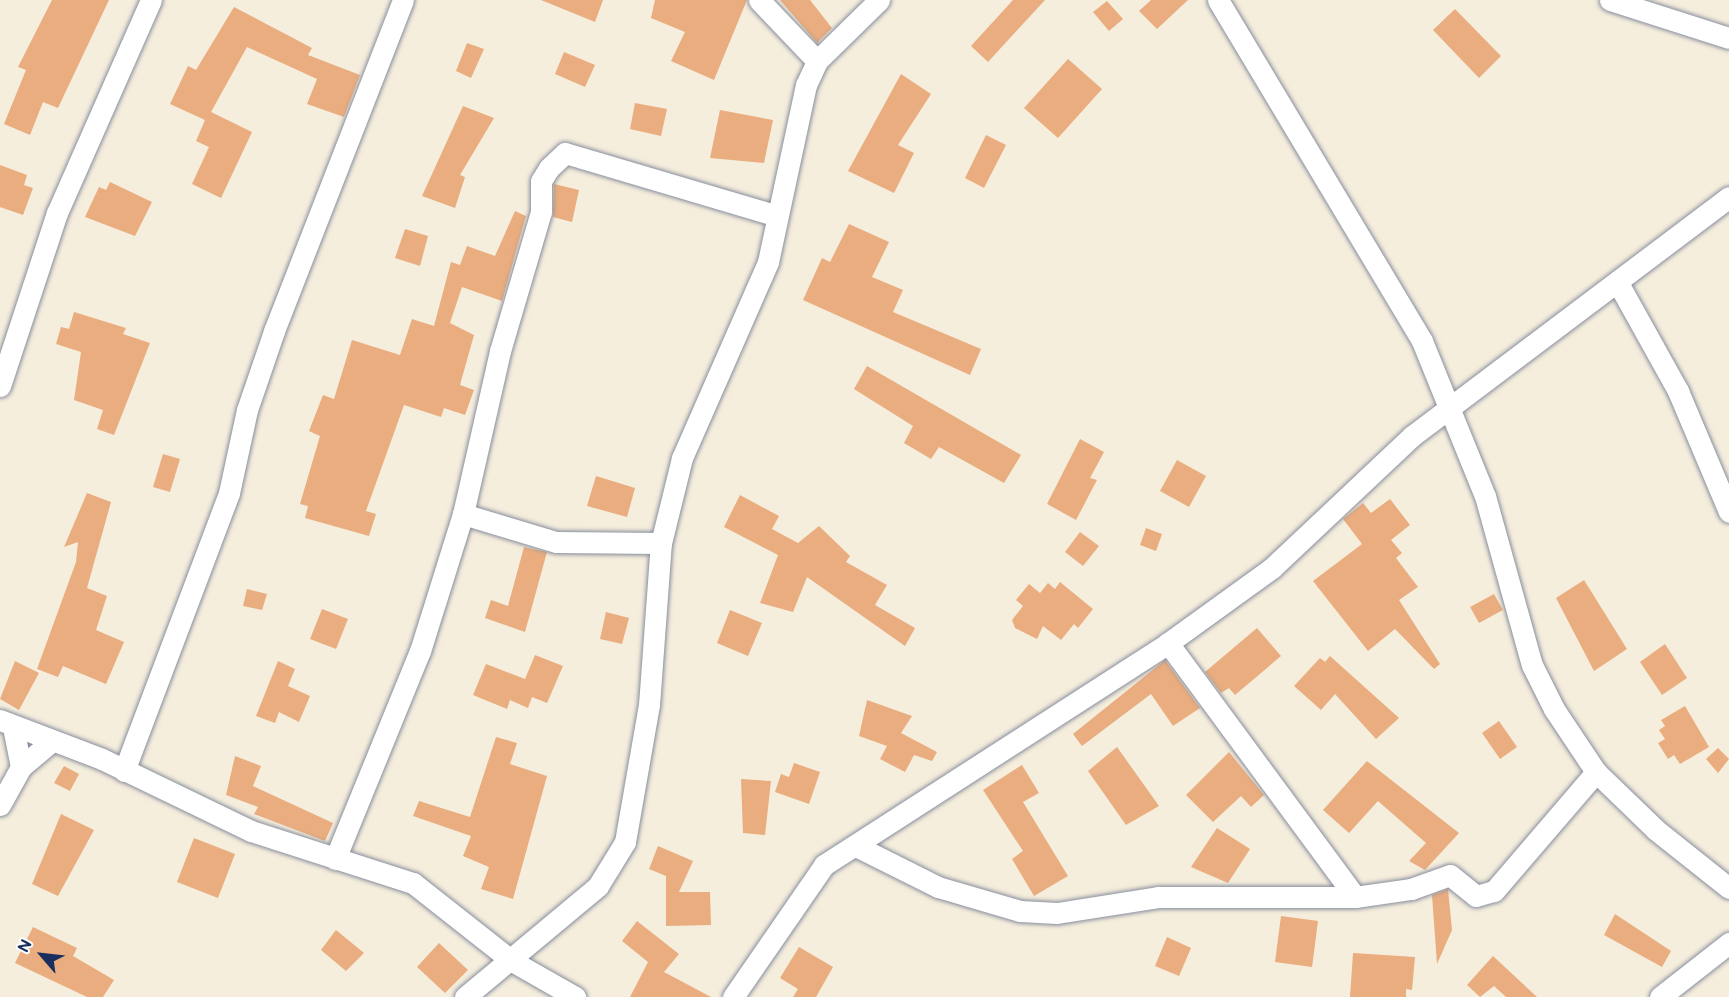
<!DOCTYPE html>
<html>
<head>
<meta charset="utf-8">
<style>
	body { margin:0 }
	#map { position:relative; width:1729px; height:997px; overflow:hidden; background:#f6eedd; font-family:"Balsamiq Sans",sans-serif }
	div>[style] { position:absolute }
	.building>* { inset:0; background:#e9ad7f }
	.roads { filter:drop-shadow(0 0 2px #888e9e) drop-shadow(0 0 2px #888e9e) }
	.minor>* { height:21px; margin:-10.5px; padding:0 10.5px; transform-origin:10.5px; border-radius:10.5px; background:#fff }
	span { translate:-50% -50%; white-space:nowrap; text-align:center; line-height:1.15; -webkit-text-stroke:6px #fff; paint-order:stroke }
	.north { position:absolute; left:12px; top:925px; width:60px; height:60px; -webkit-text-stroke:4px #fff; paint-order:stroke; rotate:298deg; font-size:16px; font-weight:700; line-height:24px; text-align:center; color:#1b2f5e }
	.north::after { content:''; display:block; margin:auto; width:21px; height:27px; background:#1b2f5e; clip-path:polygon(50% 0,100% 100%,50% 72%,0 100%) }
</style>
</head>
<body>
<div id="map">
	<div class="building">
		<i style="clip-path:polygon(52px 0,109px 0,58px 108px,43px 102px,30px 135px,4px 124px,26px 70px,18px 67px)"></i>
		<i style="clip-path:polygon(541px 0,603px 0,595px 22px)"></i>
		<i style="clip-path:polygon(655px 0,747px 0,714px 80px,671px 61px,685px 32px,651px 18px)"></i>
		<i style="clip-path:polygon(780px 0,810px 0,832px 28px,817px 43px)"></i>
		<i style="clip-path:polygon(1013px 0,1045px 0,988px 62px,971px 46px)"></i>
		<i style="clip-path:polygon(1151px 0,1188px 0,1157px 29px,1139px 11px)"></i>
		<i style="clip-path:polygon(1107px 1px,1123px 19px,1109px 31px,1093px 12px)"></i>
		<i style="clip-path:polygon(234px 7px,312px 48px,308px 55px,360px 75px,344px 117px,307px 104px,317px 79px,247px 47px,211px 112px,252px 132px,221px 198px,192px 184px,209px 147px,196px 141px,205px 120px,170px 104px,188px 66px,196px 70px)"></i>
		<i style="clip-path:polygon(1455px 9px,1501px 56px,1479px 78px,1433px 30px)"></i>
		<i style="clip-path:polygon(467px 43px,484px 49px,471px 78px,456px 71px)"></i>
		<i style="clip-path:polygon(564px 52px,595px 65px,585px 87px,555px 74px)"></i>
		<i style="clip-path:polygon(1068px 59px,1102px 89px,1058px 138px,1024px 108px)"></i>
		<i style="clip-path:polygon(901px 74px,931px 94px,898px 145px,914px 153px,894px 193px,848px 171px)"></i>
		<i style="clip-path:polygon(635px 103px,667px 109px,661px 136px,630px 129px)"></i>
		<i style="clip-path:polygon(463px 106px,494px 118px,460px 175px,465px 177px,455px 208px,422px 196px)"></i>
		<i style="clip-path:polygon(720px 110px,773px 120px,764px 163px,710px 158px)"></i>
		<i style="clip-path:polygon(986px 135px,1006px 145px,984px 188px,965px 178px)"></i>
		<i style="clip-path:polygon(0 165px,27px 175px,24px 185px,33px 188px,23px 215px,0 207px)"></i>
		<i style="clip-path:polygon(110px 182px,152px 202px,135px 236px,85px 217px,99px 187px,106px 190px)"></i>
		<i style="clip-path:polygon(554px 184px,579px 190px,572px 222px,553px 217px)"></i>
		<i style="clip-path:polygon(515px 211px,526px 216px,502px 301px,462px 287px,450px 323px,474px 335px,460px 385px,474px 390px,465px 415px,444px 408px,441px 417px,404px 405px,366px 511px,376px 514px,369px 536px,305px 518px,308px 506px,300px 504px,320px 436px,309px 431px,323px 395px,334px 399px,352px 340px,400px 355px,412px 319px,434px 326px,451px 262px,460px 265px,467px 246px,495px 256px)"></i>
		<i style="clip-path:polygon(849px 224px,889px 242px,872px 277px,903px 290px,893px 312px,981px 349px,970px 375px,803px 300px,822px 258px,830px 262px)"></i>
		<i style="clip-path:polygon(405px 229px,428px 236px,420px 266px,395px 258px)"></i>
		<i style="clip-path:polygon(74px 312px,126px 328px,123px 334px,150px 343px,114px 435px,97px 429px,103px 410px,74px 400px,81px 352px,56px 344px,61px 327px,69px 329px)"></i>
		<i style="clip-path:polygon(867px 366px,1021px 455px,1004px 483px,939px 447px,931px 459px,904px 443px,913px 426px,854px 389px)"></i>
		<i style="clip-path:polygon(1080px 439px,1104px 452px,1090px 478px,1097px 480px,1076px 520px,1047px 504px)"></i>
		<i style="clip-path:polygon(163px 454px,180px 459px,170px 492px,153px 487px)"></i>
		<i style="clip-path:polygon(1177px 460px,1206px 476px,1189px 507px,1160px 491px)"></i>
		<i style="clip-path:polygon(596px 476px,635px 488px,627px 517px,587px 506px)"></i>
		<i style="clip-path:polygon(87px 493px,111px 502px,87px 588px,107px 596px,96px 630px,124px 642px,106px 684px,63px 666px,58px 677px,37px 669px,76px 562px,78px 542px,64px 547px)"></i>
		<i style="clip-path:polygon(740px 495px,779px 516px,772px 529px,798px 543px,819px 526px,850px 556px,846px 562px,887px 585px,875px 605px,915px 628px,905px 646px,807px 577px,793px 612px,760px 603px,778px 555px,724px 527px)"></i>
		<i style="clip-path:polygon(1390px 499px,1410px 525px,1391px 540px,1402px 553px,1396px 558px,1418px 587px,1399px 600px,1440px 664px,1434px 669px,1395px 629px,1368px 651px,1313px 581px,1362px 544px,1343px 519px,1363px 503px,1371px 513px)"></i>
		<i style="clip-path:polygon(1146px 528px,1162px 534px,1156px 551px,1140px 545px)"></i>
		<i style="clip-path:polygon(1080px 532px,1099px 546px,1083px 566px,1065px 552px)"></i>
		<i style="clip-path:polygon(524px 547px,547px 552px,525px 632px,485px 618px,491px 600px,508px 606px)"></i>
		<i style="clip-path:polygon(1584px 580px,1627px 649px,1594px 671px,1556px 598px)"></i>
		<i style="clip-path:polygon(1060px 582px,1093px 609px,1078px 628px,1074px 624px,1061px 640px,1043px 626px,1037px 639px,1015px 628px,1012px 620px,1023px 606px,1016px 600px,1029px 584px,1040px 593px,1048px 583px,1055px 589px)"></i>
		<i style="clip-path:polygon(247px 589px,267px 594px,262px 610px,243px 606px)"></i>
		<i style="clip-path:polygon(1494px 594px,1503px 610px,1479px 623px,1470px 607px)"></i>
		<i style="clip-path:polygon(322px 609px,348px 619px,336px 649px,310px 639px)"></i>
		<i style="clip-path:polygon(730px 610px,762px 623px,748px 656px,717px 643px)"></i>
		<i style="clip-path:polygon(606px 612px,629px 618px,622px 644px,600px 639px)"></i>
		<i style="clip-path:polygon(1257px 628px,1281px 656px,1235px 695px,1229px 688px,1221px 693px,1205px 672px)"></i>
		<i style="clip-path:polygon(1665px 644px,1687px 678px,1662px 695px,1640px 662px)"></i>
		<i style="clip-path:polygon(535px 655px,563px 666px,547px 703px,532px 697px,528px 708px,510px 700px,507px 709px,473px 695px,486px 664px,525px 679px)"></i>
		<i style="clip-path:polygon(1330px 656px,1399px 718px,1376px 739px,1335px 694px,1321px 710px,1294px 686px,1320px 658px,1325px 662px)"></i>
		<i style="clip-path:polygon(1165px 660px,1200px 708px,1173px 726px,1151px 694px,1082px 746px,1073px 734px)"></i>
		<i style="clip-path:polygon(15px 661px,39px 673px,19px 710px,0 699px)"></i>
		<i style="clip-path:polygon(278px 661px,295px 669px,288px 686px,310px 696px,299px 722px,279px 712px,275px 723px,256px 716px)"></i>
		<i style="clip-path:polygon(867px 700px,912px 716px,901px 733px,937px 752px,932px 761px,914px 755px,905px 772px,880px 759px,887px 746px,859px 736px)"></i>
		<i style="clip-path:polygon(1685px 706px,1709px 747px,1680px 764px,1674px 755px,1668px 759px,1658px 743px,1665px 739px,1659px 730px,1665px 726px,1661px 720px)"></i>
		<i style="clip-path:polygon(1499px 721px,1517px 747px,1500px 759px,1482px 733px)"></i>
		<i style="clip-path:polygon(496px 737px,517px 743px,510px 764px,547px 776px,513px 899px,481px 889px,489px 867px,463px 856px,471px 836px,413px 816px,419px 801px,470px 817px)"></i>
		<i style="clip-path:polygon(1117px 747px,1159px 806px,1126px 825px,1088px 771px)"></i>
		<i style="clip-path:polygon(1718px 748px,1729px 759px,1718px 773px,1706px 759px)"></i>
		<i style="clip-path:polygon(1229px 752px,1264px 795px,1251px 807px,1241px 796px,1213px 822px,1186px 795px)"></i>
		<i style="clip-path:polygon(235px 756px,261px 766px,253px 786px,333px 823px,325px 841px,254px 814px,258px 807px,226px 795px)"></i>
		<i style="clip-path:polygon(1367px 761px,1459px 833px,1425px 870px,1409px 861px,1426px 843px,1378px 801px,1349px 833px,1323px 810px)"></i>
		<i style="clip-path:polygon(794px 763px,820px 772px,809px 804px,775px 792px,781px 774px,789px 777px)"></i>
		<i style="clip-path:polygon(1022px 765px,1039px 793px,1023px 802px,1068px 876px,1034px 896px,1012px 859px,1023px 851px,983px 790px)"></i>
		<i style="clip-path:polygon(64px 766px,79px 774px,70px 791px,54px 783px)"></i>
		<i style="clip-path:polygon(741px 779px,771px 781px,765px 835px,743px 833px)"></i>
		<i style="clip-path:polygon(61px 814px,94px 830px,58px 896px,32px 884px)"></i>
		<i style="clip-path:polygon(1217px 828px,1250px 849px,1228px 883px,1191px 867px)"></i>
		<i style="clip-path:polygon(194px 838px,235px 854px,218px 898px,177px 882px)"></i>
		<i style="clip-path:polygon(658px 846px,693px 861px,679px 892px,710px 892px,711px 925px,666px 926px,666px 876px,649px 869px)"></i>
		<i style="clip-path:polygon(1448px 889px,1452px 930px,1437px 964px,1432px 895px)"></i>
		<i style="clip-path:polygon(1615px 914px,1671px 951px,1662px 967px,1604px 935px)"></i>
		<i style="clip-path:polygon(1281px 916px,1318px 921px,1312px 967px,1275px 962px)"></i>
		<i style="clip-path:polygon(637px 921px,679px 954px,664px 972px,711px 997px,630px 997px,648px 962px,622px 941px)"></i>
		<i style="clip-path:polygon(33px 927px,77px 948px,73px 956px,114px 980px,103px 997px,87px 997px,15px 963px)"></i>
		<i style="clip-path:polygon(336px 930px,364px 953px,346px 971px,321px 950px)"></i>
		<i style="clip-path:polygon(1167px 937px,1191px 948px,1179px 976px,1155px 966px)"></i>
		<i style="clip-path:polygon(439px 943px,468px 970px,445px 993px,417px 967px)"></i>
		<i style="clip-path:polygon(799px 947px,833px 967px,816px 997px,793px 997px,798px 989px,780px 978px)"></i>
		<i style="clip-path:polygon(1353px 953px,1415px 957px,1412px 990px,1406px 989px,1406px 997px,1350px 997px)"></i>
		<i style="clip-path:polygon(1493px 956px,1537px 997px,1506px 997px,1494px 986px,1480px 997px,1467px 985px)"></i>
	</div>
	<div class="roads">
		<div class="minor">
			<i style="left:759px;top:0;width:84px;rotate:46.4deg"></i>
			<i style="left:1218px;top:0;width:397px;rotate:59.1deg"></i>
			<i style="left:1422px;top:341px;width:167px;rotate:67.9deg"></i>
			<i style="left:1485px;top:496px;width:175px;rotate:74.5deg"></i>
			<i style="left:1532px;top:665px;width:49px;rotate:63.4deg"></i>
			<i style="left:1554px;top:709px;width:76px;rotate:56.3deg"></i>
			<i style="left:1596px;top:772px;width:83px;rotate:44deg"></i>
			<i style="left:1656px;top:830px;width:93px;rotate:38.5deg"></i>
			<i style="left:1610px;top:0;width:125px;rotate:17.7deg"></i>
			<i style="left:1618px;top:283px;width:124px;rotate:60.9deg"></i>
			<i style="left:1678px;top:391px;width:131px;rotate:67.1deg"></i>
			<i style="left:0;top:386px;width:182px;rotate:-71.8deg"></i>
			<i style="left:57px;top:213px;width:233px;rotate:-66.2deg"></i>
			<i style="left:463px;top:514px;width:97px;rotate:16.8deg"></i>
			<i style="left:556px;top:542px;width:105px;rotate:0.5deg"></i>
			<i style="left:1168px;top:643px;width:315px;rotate:53.6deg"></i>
			<i style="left:0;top:720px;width:109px;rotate:20.9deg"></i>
			<i style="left:102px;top:759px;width:165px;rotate:25.8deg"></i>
			<i style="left:251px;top:831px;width:170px;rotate:17.8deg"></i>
			<i style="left:413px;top:883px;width:126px;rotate:38.2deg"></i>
			<i style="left:512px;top:961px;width:73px;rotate:29.7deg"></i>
			<i style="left:13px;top:727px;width:41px;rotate:78.7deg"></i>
			<i style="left:124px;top:771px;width:297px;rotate:-69.3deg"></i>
			<i style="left:229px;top:493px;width:85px;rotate:-77.8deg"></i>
			<i style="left:247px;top:410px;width:83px;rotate:-71.1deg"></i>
			<i style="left:274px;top:331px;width:355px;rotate:-68.7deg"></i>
			<i style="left:0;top:805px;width:43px;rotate:-61.1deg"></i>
			<i style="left:21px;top:767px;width:40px;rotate:-40deg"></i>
			<i style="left:856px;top:846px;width:92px;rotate:26.6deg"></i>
			<i style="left:938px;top:887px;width:85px;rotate:16.3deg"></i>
			<i style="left:1020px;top:911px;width:37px;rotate:3deg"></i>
			<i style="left:1057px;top:913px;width:102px;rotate:-9deg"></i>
			<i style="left:1158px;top:897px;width:197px"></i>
			<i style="left:1355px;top:897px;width:57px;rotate:-8.1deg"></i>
			<i style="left:1411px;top:889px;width:41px;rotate:-19.7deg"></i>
			<i style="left:1450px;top:875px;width:33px;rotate:39deg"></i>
			<i style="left:1476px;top:896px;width:19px;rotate:-16deg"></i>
			<i style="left:1494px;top:891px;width:157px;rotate:-49.4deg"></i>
			<i style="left:335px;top:859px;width:225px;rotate:-67.8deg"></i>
			<i style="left:420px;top:651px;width:144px;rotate:-72.6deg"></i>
			<i style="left:463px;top:514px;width:167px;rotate:-77.2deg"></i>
			<i style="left:500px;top:351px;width:145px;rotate:-73.6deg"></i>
			<i style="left:541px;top:212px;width:31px;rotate:-90deg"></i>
			<i style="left:541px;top:181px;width:15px;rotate:-58deg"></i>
			<i style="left:549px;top:168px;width:22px;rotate:-43deg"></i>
			<i style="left:565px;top:153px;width:218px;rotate:16.5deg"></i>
			<i style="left:465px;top:997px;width:173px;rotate:-39.8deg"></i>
			<i style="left:598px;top:886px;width:52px;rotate:-58.5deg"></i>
			<i style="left:625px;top:842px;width:139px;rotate:-80.1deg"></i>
			<i style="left:649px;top:705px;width:162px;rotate:-85.8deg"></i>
			<i style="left:661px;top:543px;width:88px;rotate:-76.1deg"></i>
			<i style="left:682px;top:458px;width:214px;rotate:-66.3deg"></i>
			<i style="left:768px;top:262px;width:181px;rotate:-77.9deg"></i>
			<i style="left:806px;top:85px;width:26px;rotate:-65deg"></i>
			<i style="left:817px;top:61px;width:87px;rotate:-44.5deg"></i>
			<i style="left:733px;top:997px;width:160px;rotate:-55.4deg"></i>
			<i style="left:824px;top:865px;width:409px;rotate:-32.8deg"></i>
			<i style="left:1168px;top:643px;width:128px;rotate:-35.8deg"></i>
			<i style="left:1272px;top:568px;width:192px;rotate:-43.3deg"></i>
			<i style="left:1412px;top:436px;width:397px;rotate:-37deg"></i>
			<i style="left:1660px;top:997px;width:88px;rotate:-38deg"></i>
		</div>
	</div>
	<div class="north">N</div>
</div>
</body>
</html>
